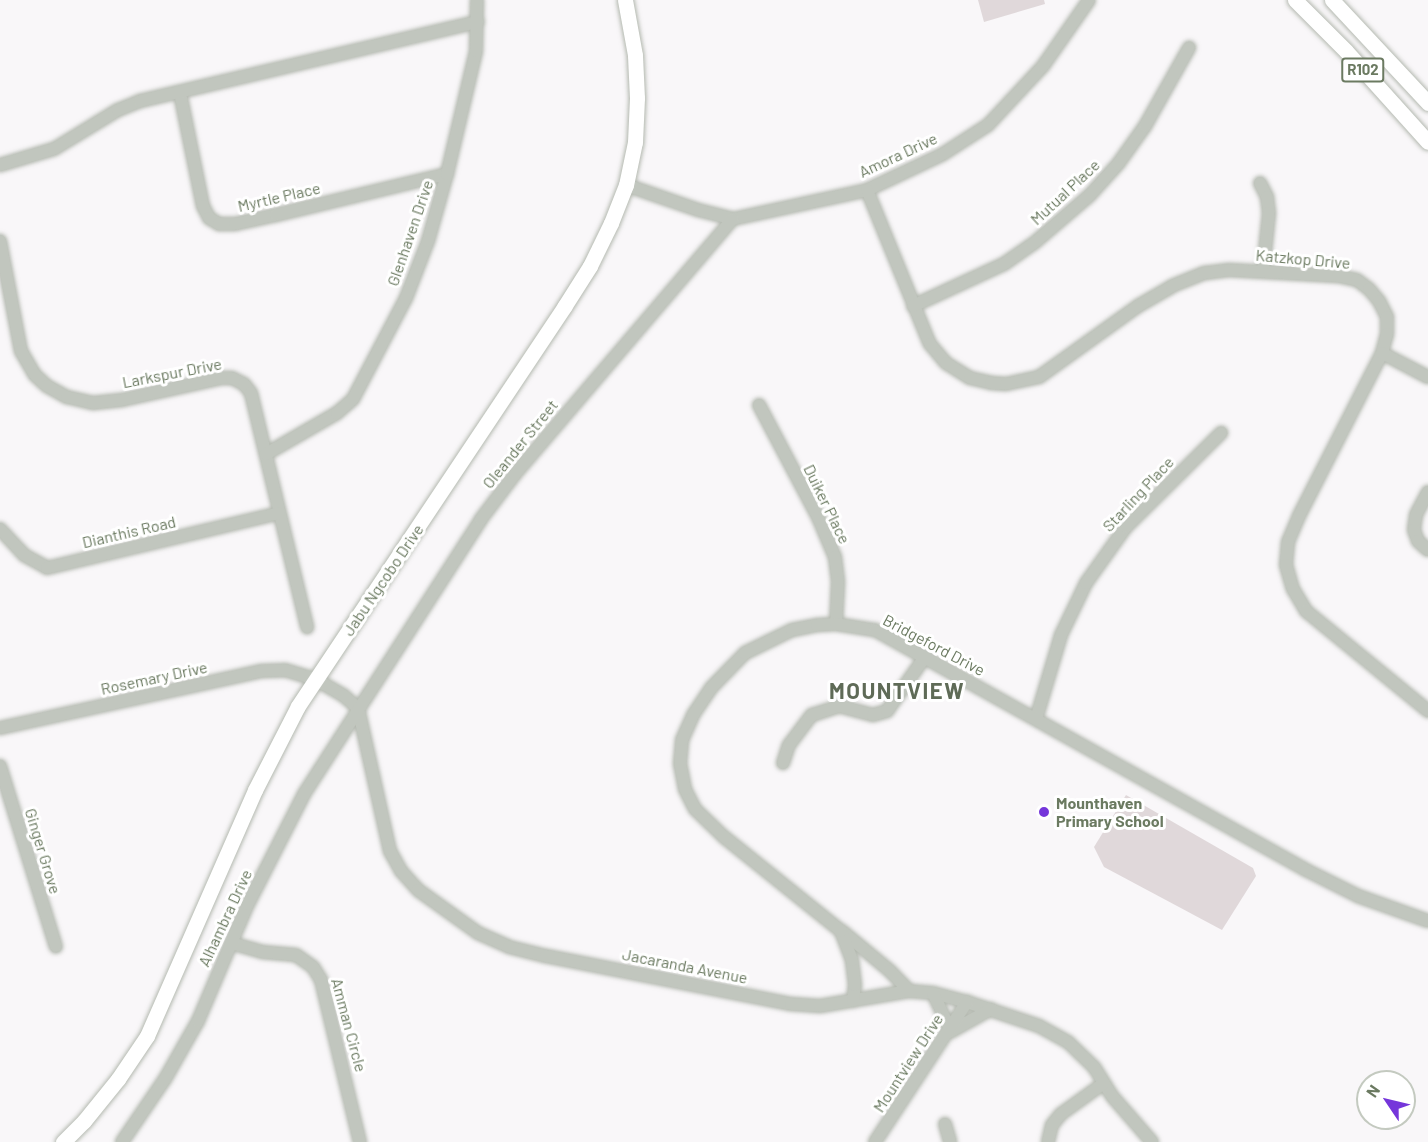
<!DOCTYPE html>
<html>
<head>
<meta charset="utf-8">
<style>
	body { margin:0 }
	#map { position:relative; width:1428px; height:1142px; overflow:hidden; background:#f9f7f9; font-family:Barlow,sans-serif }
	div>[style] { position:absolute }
	.green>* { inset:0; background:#e0d8da }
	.roads { filter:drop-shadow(0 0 2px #b4b9b0) drop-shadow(0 0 2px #b4b9b0) }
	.minor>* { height:12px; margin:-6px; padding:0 6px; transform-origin:6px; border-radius:6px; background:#c1c6be }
	.major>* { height:15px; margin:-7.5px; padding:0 7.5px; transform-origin:7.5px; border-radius:7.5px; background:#fff }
	.dots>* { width:16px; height:16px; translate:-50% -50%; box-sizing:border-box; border:3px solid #fff; border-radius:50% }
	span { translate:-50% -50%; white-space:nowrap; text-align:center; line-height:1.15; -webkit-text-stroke:6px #fff; paint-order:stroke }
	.shield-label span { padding:2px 4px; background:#fff; border:2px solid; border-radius:4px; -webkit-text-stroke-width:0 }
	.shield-label { font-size:15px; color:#6b7a61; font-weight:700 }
	.street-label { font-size:16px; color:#6b7a61 }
	.poi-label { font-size:16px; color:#6b7a61; font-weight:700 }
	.left { translate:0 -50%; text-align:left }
	.district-label { font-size:22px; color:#5f6b57; font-weight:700; letter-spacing:1.5px }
	.north { position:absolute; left:1356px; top:1070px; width:60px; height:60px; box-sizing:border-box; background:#fff; border:2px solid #c4cac0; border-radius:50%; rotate:305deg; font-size:16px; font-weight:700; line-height:24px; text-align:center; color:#6b7a61 }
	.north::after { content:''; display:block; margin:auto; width:21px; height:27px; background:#7536da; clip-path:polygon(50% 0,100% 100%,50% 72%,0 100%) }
</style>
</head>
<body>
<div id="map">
	<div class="green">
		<i style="clip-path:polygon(978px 0,1044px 0,1045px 4px,984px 22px)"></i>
		<i style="clip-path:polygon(1126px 795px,1253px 868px,1256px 876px,1222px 930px,1104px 867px,1094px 847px)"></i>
	</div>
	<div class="roads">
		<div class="minor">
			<i style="left:180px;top:93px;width:115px;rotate:78.5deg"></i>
			<i style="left:203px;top:206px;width:13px;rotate:63deg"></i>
			<i style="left:209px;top:218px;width:12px;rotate:31deg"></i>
			<i style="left:219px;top:224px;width:16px"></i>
			<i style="left:235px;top:224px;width:42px;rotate:-12.4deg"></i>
			<i style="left:276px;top:215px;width:176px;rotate:-13.5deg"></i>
			<i style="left:0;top:165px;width:56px;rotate:-16.5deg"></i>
			<i style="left:54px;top:149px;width:75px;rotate:-31.4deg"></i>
			<i style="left:118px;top:110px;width:24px;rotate:-22deg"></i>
			<i style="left:140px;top:101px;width:347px;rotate:-13.2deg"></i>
			<i style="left:1260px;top:183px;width:16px;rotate:63deg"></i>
			<i style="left:1267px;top:197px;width:16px;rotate:83deg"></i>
			<i style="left:1269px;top:213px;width:58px;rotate:95.9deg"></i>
			<i style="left:626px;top:185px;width:76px;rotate:19.1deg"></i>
			<i style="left:698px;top:210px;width:36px;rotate:14deg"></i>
			<i style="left:733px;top:219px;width:137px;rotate:-12.2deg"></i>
			<i style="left:867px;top:190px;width:84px;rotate:-25.3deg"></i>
			<i style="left:943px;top:154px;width:54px;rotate:-32.8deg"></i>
			<i style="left:988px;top:125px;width:81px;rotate:-47deg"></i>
			<i style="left:1043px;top:66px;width:80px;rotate:-55.1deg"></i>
			<i style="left:867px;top:190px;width:166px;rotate:67.8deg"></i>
			<i style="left:930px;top:344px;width:25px;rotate:50deg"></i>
			<i style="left:946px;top:363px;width:28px;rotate:32deg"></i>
			<i style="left:970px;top:378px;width:22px;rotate:13deg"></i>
			<i style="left:991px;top:383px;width:15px;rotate:4deg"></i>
			<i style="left:1006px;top:384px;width:34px;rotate:-12deg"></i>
			<i style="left:1039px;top:377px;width:122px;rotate:-35.6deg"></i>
			<i style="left:1138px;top:306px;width:39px;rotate:-30deg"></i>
			<i style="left:1172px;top:286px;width:35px;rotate:-22deg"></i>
			<i style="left:1205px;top:273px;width:24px;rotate:-7deg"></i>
			<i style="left:1229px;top:270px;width:109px;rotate:3.2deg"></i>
			<i style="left:1338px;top:276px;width:19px;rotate:12deg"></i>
			<i style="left:1357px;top:280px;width:15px;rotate:37deg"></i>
			<i style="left:1369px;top:289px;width:16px;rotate:50deg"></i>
			<i style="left:1379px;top:301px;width:18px;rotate:63deg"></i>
			<i style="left:1387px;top:317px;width:17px;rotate:90deg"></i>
			<i style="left:1387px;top:334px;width:20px;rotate:105deg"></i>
			<i style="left:1382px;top:353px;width:183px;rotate:117deg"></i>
			<i style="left:1299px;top:516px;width:28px;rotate:113deg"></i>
			<i style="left:1288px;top:542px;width:23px;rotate:95deg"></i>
			<i style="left:1286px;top:565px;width:25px;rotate:74deg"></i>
			<i style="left:1293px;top:589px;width:26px;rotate:59deg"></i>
			<i style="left:1306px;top:611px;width:158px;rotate:39.3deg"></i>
			<i style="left:0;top:241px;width:112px;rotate:79.2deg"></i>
			<i style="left:21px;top:351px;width:28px;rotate:60deg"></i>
			<i style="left:35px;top:375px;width:16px;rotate:43deg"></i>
			<i style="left:47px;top:386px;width:23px;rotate:29deg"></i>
			<i style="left:67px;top:397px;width:27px;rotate:13deg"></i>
			<i style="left:93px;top:403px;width:29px;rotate:-6deg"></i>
			<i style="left:122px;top:400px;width:101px;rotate:-12.5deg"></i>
			<i style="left:221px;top:378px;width:11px"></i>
			<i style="left:232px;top:378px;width:13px;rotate:27deg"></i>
			<i style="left:244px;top:384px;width:11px;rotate:52deg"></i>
			<i style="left:251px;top:393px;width:241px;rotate:76.5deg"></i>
			<i style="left:913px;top:306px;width:100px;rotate:-24.8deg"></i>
			<i style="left:1004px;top:264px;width:35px;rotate:-35deg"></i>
			<i style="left:1033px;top:244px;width:75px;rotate:-40.7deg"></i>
			<i style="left:1090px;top:195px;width:42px;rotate:-47.9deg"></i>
			<i style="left:1118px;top:164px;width:47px;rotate:-54.6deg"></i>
			<i style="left:1145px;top:126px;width:90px;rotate:-60.6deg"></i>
			<i style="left:1382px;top:353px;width:52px;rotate:27.6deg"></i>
			<i style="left:759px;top:405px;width:127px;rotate:62.2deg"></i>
			<i style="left:818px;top:517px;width:43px;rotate:67deg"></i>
			<i style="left:835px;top:557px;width:25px;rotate:83deg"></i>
			<i style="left:838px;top:582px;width:42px;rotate:92.7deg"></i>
			<i style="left:266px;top:454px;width:82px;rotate:-30deg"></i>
			<i style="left:337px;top:413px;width:21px;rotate:-41deg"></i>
			<i style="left:353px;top:399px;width:114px;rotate:-62.3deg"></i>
			<i style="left:406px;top:298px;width:61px;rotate:-68.9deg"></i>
			<i style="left:428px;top:241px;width:70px;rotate:-74.2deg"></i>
			<i style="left:447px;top:174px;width:126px;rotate:-76.7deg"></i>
			<i style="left:476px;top:51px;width:51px;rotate:-88.9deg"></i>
			<i style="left:1428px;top:492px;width:26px;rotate:118deg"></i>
			<i style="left:1416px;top:515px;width:15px;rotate:98deg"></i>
			<i style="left:1414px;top:530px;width:12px;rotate:70deg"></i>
			<i style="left:1418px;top:541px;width:13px;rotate:42deg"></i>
			<i style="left:0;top:529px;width:35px;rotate:47deg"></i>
			<i style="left:24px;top:555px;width:26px;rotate:29deg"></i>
			<i style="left:47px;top:568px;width:238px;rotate:-13.3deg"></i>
			<i style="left:1036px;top:719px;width:88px;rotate:-73.4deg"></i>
			<i style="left:1061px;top:635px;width:58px;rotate:-64.3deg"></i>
			<i style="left:1086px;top:583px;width:69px;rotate:-54.5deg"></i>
			<i style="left:1126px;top:527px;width:134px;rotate:-44.7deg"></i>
			<i style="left:0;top:728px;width:267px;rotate:-12.3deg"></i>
			<i style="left:261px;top:671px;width:24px;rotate:-2deg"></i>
			<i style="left:285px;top:670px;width:31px;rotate:17deg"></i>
			<i style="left:315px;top:679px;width:34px;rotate:30deg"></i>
			<i style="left:344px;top:696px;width:18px;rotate:41deg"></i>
			<i style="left:358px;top:708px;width:147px;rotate:77.4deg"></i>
			<i style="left:390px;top:851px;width:23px;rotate:61deg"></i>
			<i style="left:401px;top:871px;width:25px;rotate:48deg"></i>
			<i style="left:418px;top:890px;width:74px;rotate:35.6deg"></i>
			<i style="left:478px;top:933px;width:34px;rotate:24deg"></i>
			<i style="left:509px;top:947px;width:38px;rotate:14deg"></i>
			<i style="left:546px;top:956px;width:250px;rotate:11.1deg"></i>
			<i style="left:791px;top:1004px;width:29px;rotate:4deg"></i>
			<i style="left:820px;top:1006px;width:90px;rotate:-9.6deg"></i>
			<i style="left:909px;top:991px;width:24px;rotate:5deg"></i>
			<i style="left:933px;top:993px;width:35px;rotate:15deg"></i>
			<i style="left:967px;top:1002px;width:76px;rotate:18.4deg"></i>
			<i style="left:1039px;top:1026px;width:33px;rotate:29deg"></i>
			<i style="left:1068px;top:1042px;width:36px;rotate:44deg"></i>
			<i style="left:1094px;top:1067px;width:34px;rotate:58deg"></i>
			<i style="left:1112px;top:1096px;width:61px;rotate:49deg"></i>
			<i style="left:783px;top:763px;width:19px;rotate:-72deg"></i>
			<i style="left:789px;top:745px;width:38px;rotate:-53deg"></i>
			<i style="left:812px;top:715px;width:28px;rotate:-18deg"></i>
			<i style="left:839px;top:706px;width:35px;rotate:15deg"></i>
			<i style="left:873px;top:715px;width:15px;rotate:-16deg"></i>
			<i style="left:887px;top:711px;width:66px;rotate:-54.9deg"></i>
			<i style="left:0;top:766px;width:189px;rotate:72.8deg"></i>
			<i style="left:842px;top:931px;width:62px;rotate:39.8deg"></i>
			<i style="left:890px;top:971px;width:28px;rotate:46deg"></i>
			<i style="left:231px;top:943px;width:32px;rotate:16deg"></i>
			<i style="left:262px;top:952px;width:34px;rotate:5deg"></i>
			<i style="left:296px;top:955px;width:21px;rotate:35deg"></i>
			<i style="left:313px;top:967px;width:15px;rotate:58deg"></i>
			<i style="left:321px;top:980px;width:167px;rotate:76.5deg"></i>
			<i style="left:933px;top:993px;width:40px;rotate:65deg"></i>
			<i style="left:853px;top:1001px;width:16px;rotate:-83deg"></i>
			<i style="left:855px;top:985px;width:25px;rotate:-97deg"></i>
			<i style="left:852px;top:960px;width:31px;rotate:-111deg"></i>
			<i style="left:841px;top:931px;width:150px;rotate:-141.2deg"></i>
			<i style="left:724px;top:837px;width:40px;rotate:-136deg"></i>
			<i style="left:695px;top:809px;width:22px;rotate:-117deg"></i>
			<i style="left:685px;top:789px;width:25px;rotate:-101deg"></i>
			<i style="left:680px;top:764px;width:24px;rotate:-85deg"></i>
			<i style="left:682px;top:740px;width:27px;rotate:-66deg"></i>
			<i style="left:693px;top:715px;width:32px;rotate:-56deg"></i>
			<i style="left:711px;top:688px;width:49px;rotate:-45.8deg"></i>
			<i style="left:745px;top:653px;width:52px;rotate:-26.1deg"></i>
			<i style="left:792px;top:630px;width:25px;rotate:-11deg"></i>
			<i style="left:817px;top:625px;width:19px;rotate:-3deg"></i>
			<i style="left:836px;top:624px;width:39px;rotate:9deg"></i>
			<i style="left:875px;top:630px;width:493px;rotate:29.1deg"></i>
			<i style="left:1306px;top:870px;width:58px;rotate:26.6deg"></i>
			<i style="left:1358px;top:896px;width:74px;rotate:19.7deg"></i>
			<i style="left:950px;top:1032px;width:47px;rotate:-29.3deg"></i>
			<i style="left:945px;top:1124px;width:19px;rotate:74deg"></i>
			<i style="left:122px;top:1142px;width:76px;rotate:-55.7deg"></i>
			<i style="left:165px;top:1079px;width:67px;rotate:-60.4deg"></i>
			<i style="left:198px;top:1021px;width:127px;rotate:-66.9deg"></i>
			<i style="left:248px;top:904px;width:123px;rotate:-63deg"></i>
			<i style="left:304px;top:794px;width:327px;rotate:-57.2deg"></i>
			<i style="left:481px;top:519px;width:56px;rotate:-52.9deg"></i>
			<i style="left:515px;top:474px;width:335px;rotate:-49.5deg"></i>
			<i style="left:875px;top:1142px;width:168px;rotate:-56.7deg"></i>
			<i style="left:1048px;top:1142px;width:17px;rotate:-77deg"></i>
			<i style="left:1052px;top:1125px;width:14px;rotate:-51deg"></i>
			<i style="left:1061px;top:1114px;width:53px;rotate:-35.8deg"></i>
		</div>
		<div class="major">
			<i style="left:1295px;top:0;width:72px;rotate:45deg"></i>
			<i style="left:1346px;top:51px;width:122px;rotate:48deg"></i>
			<i style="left:1332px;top:0;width:141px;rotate:47deg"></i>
			<i style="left:63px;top:1142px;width:30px;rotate:-45deg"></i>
			<i style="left:84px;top:1121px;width:54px;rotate:-51deg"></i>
			<i style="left:118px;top:1079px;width:52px;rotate:-56deg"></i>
			<i style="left:147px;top:1036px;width:269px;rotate:-66.3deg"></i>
			<i style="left:255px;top:790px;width:94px;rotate:-62.9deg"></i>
			<i style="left:298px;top:706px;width:480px;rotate:-56.3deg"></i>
			<i style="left:564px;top:307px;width:49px;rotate:-57.6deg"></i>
			<i style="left:590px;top:266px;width:48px;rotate:-64deg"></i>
			<i style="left:611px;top:223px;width:41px;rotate:-68.5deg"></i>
			<i style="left:626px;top:185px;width:44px;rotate:-78.2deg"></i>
			<i style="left:635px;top:142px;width:44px;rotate:-87.4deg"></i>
			<i style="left:637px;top:98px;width:43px;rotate:-92.7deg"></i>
			<i style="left:635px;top:55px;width:56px;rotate:-100.3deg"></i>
		</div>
	</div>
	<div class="dots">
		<i style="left:1044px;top:812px;background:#7536da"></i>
	</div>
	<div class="shield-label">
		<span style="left:1363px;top:70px">R102</span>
	</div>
	<div class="street-label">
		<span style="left:898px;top:155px;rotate:-25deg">Amora Drive</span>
		<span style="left:1065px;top:192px;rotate:-43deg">Mutual Place</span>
		<span style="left:279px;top:197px;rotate:-13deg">Myrtle Place</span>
		<span style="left:410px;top:233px;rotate:-71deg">Glenhaven Drive</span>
		<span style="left:1303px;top:259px;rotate:5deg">Katzkop Drive</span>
		<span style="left:172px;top:373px;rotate:-11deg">Larkspur Drive</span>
		<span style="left:520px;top:444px;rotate:-51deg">Oleander Street</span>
		<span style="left:1138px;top:494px;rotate:-47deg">Starling Place</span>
		<span style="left:827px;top:504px;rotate:64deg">Duiker Place</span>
		<span style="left:129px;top:532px;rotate:-13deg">Dianthis Road</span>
		<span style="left:383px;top:580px;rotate:-56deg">Jabu Ngcobo Drive</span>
		<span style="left:934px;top:645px;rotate:28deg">Bridgeford Drive</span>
		<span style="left:154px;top:678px;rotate:-12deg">Rosemary Drive</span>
		<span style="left:43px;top:851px;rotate:73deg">Ginger Grove</span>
		<span style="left:225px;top:918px;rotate:-65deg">Alhambra Drive</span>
		<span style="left:685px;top:966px;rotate:11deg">Jacaranda Avenue</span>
		<span style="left:349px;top:1025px;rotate:75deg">Amman Circle</span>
		<span style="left:908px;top:1063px;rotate:-57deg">Mountview Drive</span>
	</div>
	<div class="poi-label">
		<span class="left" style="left:1056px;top:812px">Mounthaven<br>Primary School</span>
	</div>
	<div class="district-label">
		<span style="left:897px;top:691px">MOUNTVIEW</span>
	</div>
	<div class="north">N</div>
</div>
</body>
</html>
